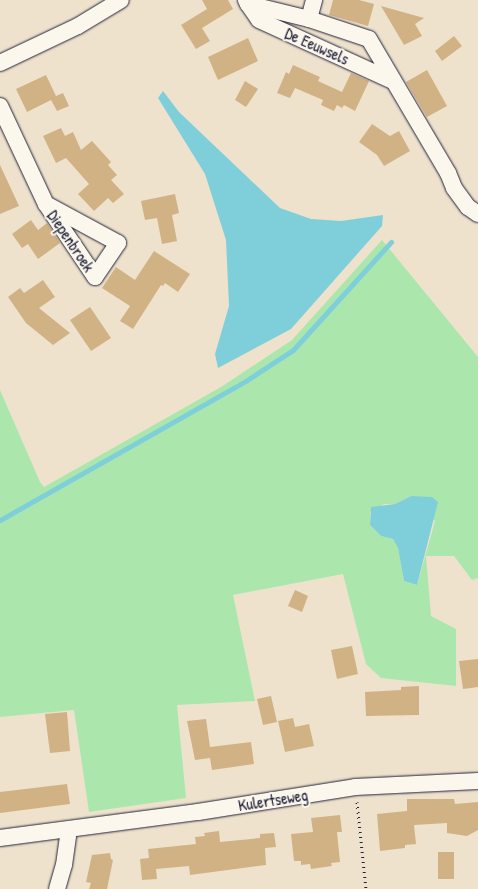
<!DOCTYPE html>
<html>
<head>
<meta charset="utf-8">
<style>
	body { margin:0 }
	#map { position:relative; width:478px; height:889px; overflow:hidden; background:#eee2cd; font-family:"Patrick Hand",sans-serif }
	div>[style] { position:absolute }
	.green>* { inset:0; background:#abe7ad }
	.water>* { inset:0; background:#7fcfda }
	.stream>* { height:5px; margin:-2.5px; padding:0 2.5px; transform-origin:2.5px; border-radius:2.5px; background:#7fcfda }
	.building>* { inset:0; background:#d1b285 }
	.path>* { height:3px; margin-top:-1.5px; transform-origin:0; background:repeating-linear-gradient(90deg,#22223b 0 1px,transparent 0 5px) }
	.roads { filter:drop-shadow(0 0 1px #22223b) drop-shadow(0 0 1px #22223b) }
	.street>* { height:16px; margin:-8px; padding:0 8px; transform-origin:8px; border-radius:8px; background:#fbf7ec }
	span { translate:-50% -50%; white-space:nowrap; text-align:center; line-height:1.15; -webkit-text-stroke:4px #fbf7ec; paint-order:stroke }
	.street-label { font-size:16px; color:#22223b }
</style>
</head>
<body>
<div id="map">
	<div class="green">
		<i style="clip-path:polygon(evenodd,382px 240px,478px 357px,478px 578px,472px 580px,454px 556px,426px 556px,431px 616px,456px 629px,456px 686px,381px 678px,366px 664px,343px 574px,233px 595px,255px 701px,177px 705px,186px 798px,89px 812px,74px 710px,0 717px,0 390px,40px 482px,44px 487px,221px 387px,292px 340px,382px 240px,411px 496px,435px 521px,417px 585px,404px 581px,398px 547px,393px 539px,381px 536px,370px 525px,370px 512px,384px 504px,395px 504px,411px 496px)"></i>
	</div>
	<div class="water">
		<i style="clip-path:polygon(163px 91px,179px 112px,280px 208px,311px 219px,341px 221px,383px 215px,382px 226px,291px 329px,218px 368px,215px 354px,229px 306px,226px 240px,205px 174px,158px 98px)"></i>
		<i style="clip-path:polygon(411px 496px,432px 497px,438px 502px,417px 585px,404px 581px,398px 548px,393px 539px,381px 536px,370px 525px,371px 507px,395px 504px)"></i>
	</div>
	<div class="stream">
		<i style="left:0;top:520px;width:284px;rotate:-29.5deg"></i>
		<i style="left:247px;top:380px;width:55px;rotate:-33.1deg"></i>
		<i style="left:293px;top:350px;width:146px;rotate:-47.8deg"></i>
	</div>
	<div class="building">
		<i style="clip-path:polygon(202px 0,228px 0,233px 9px,202px 28px,210px 41px,196px 49px,181px 25px,207px 9px)"></i>
		<i style="clip-path:polygon(333px 0,359px 0,374px 4px,368px 26px,329px 15px)"></i>
		<i style="clip-path:polygon(381px 6px,424px 18px,415px 24px,422px 36px,404px 45px)"></i>
		<i style="clip-path:polygon(454px 36px,462px 46px,442px 61px,435px 51px)"></i>
		<i style="clip-path:polygon(248px 38px,258px 61px,218px 80px,208px 57px)"></i>
		<i style="clip-path:polygon(293px 65px,320px 77px,318px 81px,342px 92px,351px 73px,369px 81px,355px 111px,344px 105px,342px 108px,337px 105px,334px 111px,321px 105px,323px 100px,295px 88px,290px 98px,277px 93px,286px 72px,289px 74px)"></i>
		<i style="clip-path:polygon(427px 70px,447px 106px,427px 117px,406px 82px)"></i>
		<i style="clip-path:polygon(46px 75px,56px 96px,63px 93px,69px 106px,57px 111px,51px 100px,27px 112px,16px 89px)"></i>
		<i style="clip-path:polygon(245px 81px,258px 89px,246px 107px,235px 100px)"></i>
		<i style="clip-path:polygon(372px 124px,390px 136px,399px 131px,410px 151px,384px 166px,377px 155px,359px 142px)"></i>
		<i style="clip-path:polygon(61px 128px,65px 136px,73px 132px,81px 150px,92px 141px,111px 162px,108px 165px,117px 175px,111px 180px,124px 194px,113px 203px,108px 198px,94px 211px,78px 194px,89px 184px,66px 158px,56px 163px,43px 136px)"></i>
		<i style="clip-path:polygon(0 165px,19px 206px,0 214px)"></i>
		<i style="clip-path:polygon(175px 194px,179px 213px,172px 215px,177px 241px,162px 244px,157px 218px,145px 220px,141px 201px)"></i>
		<i style="clip-path:polygon(31px 220px,38px 230px,47px 223px,60px 243px,38px 259px,28px 244px,22px 248px,12px 234px)"></i>
		<i style="clip-path:polygon(154px 251px,190px 274px,178px 292px,165px 283px,163px 286px,161px 285px,133px 329px,120px 321px,130px 306px,102px 288px,116px 267px,135px 280px)"></i>
		<i style="clip-path:polygon(43px 280px,55px 297px,39px 308px,70px 333px,53px 345px,26px 323px,8px 297px,20px 288px,24px 293px)"></i>
		<i style="clip-path:polygon(90px 307px,111px 338px,91px 351px,70px 320px)"></i>
		<i style="clip-path:polygon(295px 590px,308px 596px,302px 612px,288px 606px)"></i>
		<i style="clip-path:polygon(352px 646px,358px 674px,337px 679px,331px 650px)"></i>
		<i style="clip-path:polygon(478px 659px,478px 687px,463px 689px,459px 661px)"></i>
		<i style="clip-path:polygon(419px 686px,419px 715px,366px 716px,365px 692px,401px 690px,401px 687px)"></i>
		<i style="clip-path:polygon(271px 696px,277px 722px,263px 725px,257px 699px)"></i>
		<i style="clip-path:polygon(67px 712px,70px 751px,50px 753px,45px 714px)"></i>
		<i style="clip-path:polygon(293px 718px,295px 727px,309px 724px,314px 746px,285px 752px,278px 721px)"></i>
		<i style="clip-path:polygon(206px 719px,210px 747px,251px 742px,254px 764px,212px 770px,210px 758px,195px 760px,187px 721px)"></i>
		<i style="clip-path:polygon(67px 784px,70px 804px,0 813px,0 792px)"></i>
		<i style="clip-path:polygon(407px 799px,454px 799px,455px 804px,478px 802px,478px 830px,467px 836px,447px 833px,447px 823px,414px 825px,416px 844px,405px 845px,405px 848px,380px 851px,377px 814px,407px 811px)"></i>
		<i style="clip-path:polygon(340px 815px,342px 832px,337px 832px,340px 862px,331px 863px,332px 866px,311px 869px,310px 864px,301px 865px,301px 861px,294px 861px,291px 834px,313px 832px,311px 818px)"></i>
		<i style="clip-path:polygon(219px 831px,220px 842px,260px 838px,260px 834px,274px 833px,276px 847px,265px 848px,266px 865px,190px 875px,189px 866px,156px 869px,157px 879px,142px 880px,140px 859px,149px 858px,148px 849px,196px 844px,195px 837px,205px 836px,204px 833px)"></i>
		<i style="clip-path:polygon(438px 852px,454px 852px,454px 879px,438px 879px)"></i>
		<i style="clip-path:polygon(110px 853px,111px 859px,113px 860px,107px 889px,89px 889px,91px 883px,86px 882px,92px 855px)"></i>
	</div>
	<div class="path">
		<i style="left:357px;top:802px;width:87px;rotate:84.1deg"></i>
	</div>
	<div class="roads">
		<div class="street">
			<i style="left:246px;top:0;width:4px;rotate:63deg"></i>
			<i style="left:248px;top:4px;width:63px;rotate:13.8deg"></i>
			<i style="left:309px;top:19px;width:63px;rotate:18.4deg"></i>
			<i style="left:369px;top:39px;width:156px;rotate:59.5deg"></i>
			<i style="left:448px;top:173px;width:16px;rotate:68deg"></i>
			<i style="left:454px;top:188px;width:24px;rotate:54deg"></i>
			<i style="left:468px;top:207px;width:12px;rotate:35deg"></i>
			<i style="left:248px;top:4px;width:19px;rotate:55deg"></i>
			<i style="left:259px;top:20px;width:147px;rotate:24.5deg"></i>
			<i style="left:309px;top:19px;width:20px;rotate:-75deg"></i>
			<i style="left:0;top:63px;width:86px;rotate:-25.4deg"></i>
			<i style="left:78px;top:26px;width:50px;rotate:-31.2deg"></i>
			<i style="left:0;top:106px;width:108px;rotate:64.9deg"></i>
			<i style="left:46px;top:204px;width:88px;rotate:56.1deg"></i>
			<i style="left:95px;top:277px;width:41px;rotate:-55.9deg"></i>
			<i style="left:118px;top:243px;width:82px;rotate:-151.6deg"></i>
			<i style="left:0;top:838px;width:200px;rotate:-7.5deg"></i>
			<i style="left:198px;top:812px;width:159px;rotate:-9deg"></i>
			<i style="left:355px;top:787px;width:123px;rotate:-2.8deg"></i>
			<i style="left:57px;top:889px;width:25px;rotate:-74deg"></i>
			<i style="left:64px;top:865px;width:36px;rotate:-82deg"></i>
		</div>
	</div>
	<div class="street-label">
		<span style="left:317px;top:46px;rotate:24deg">De Eeuwsels</span>
		<span style="left:71px;top:241px;rotate:56deg">Diepenbroek</span>
		<span style="left:273px;top:800px;rotate:-9deg">Kulertseweg</span>
	</div>
</div>
</body>
</html>
